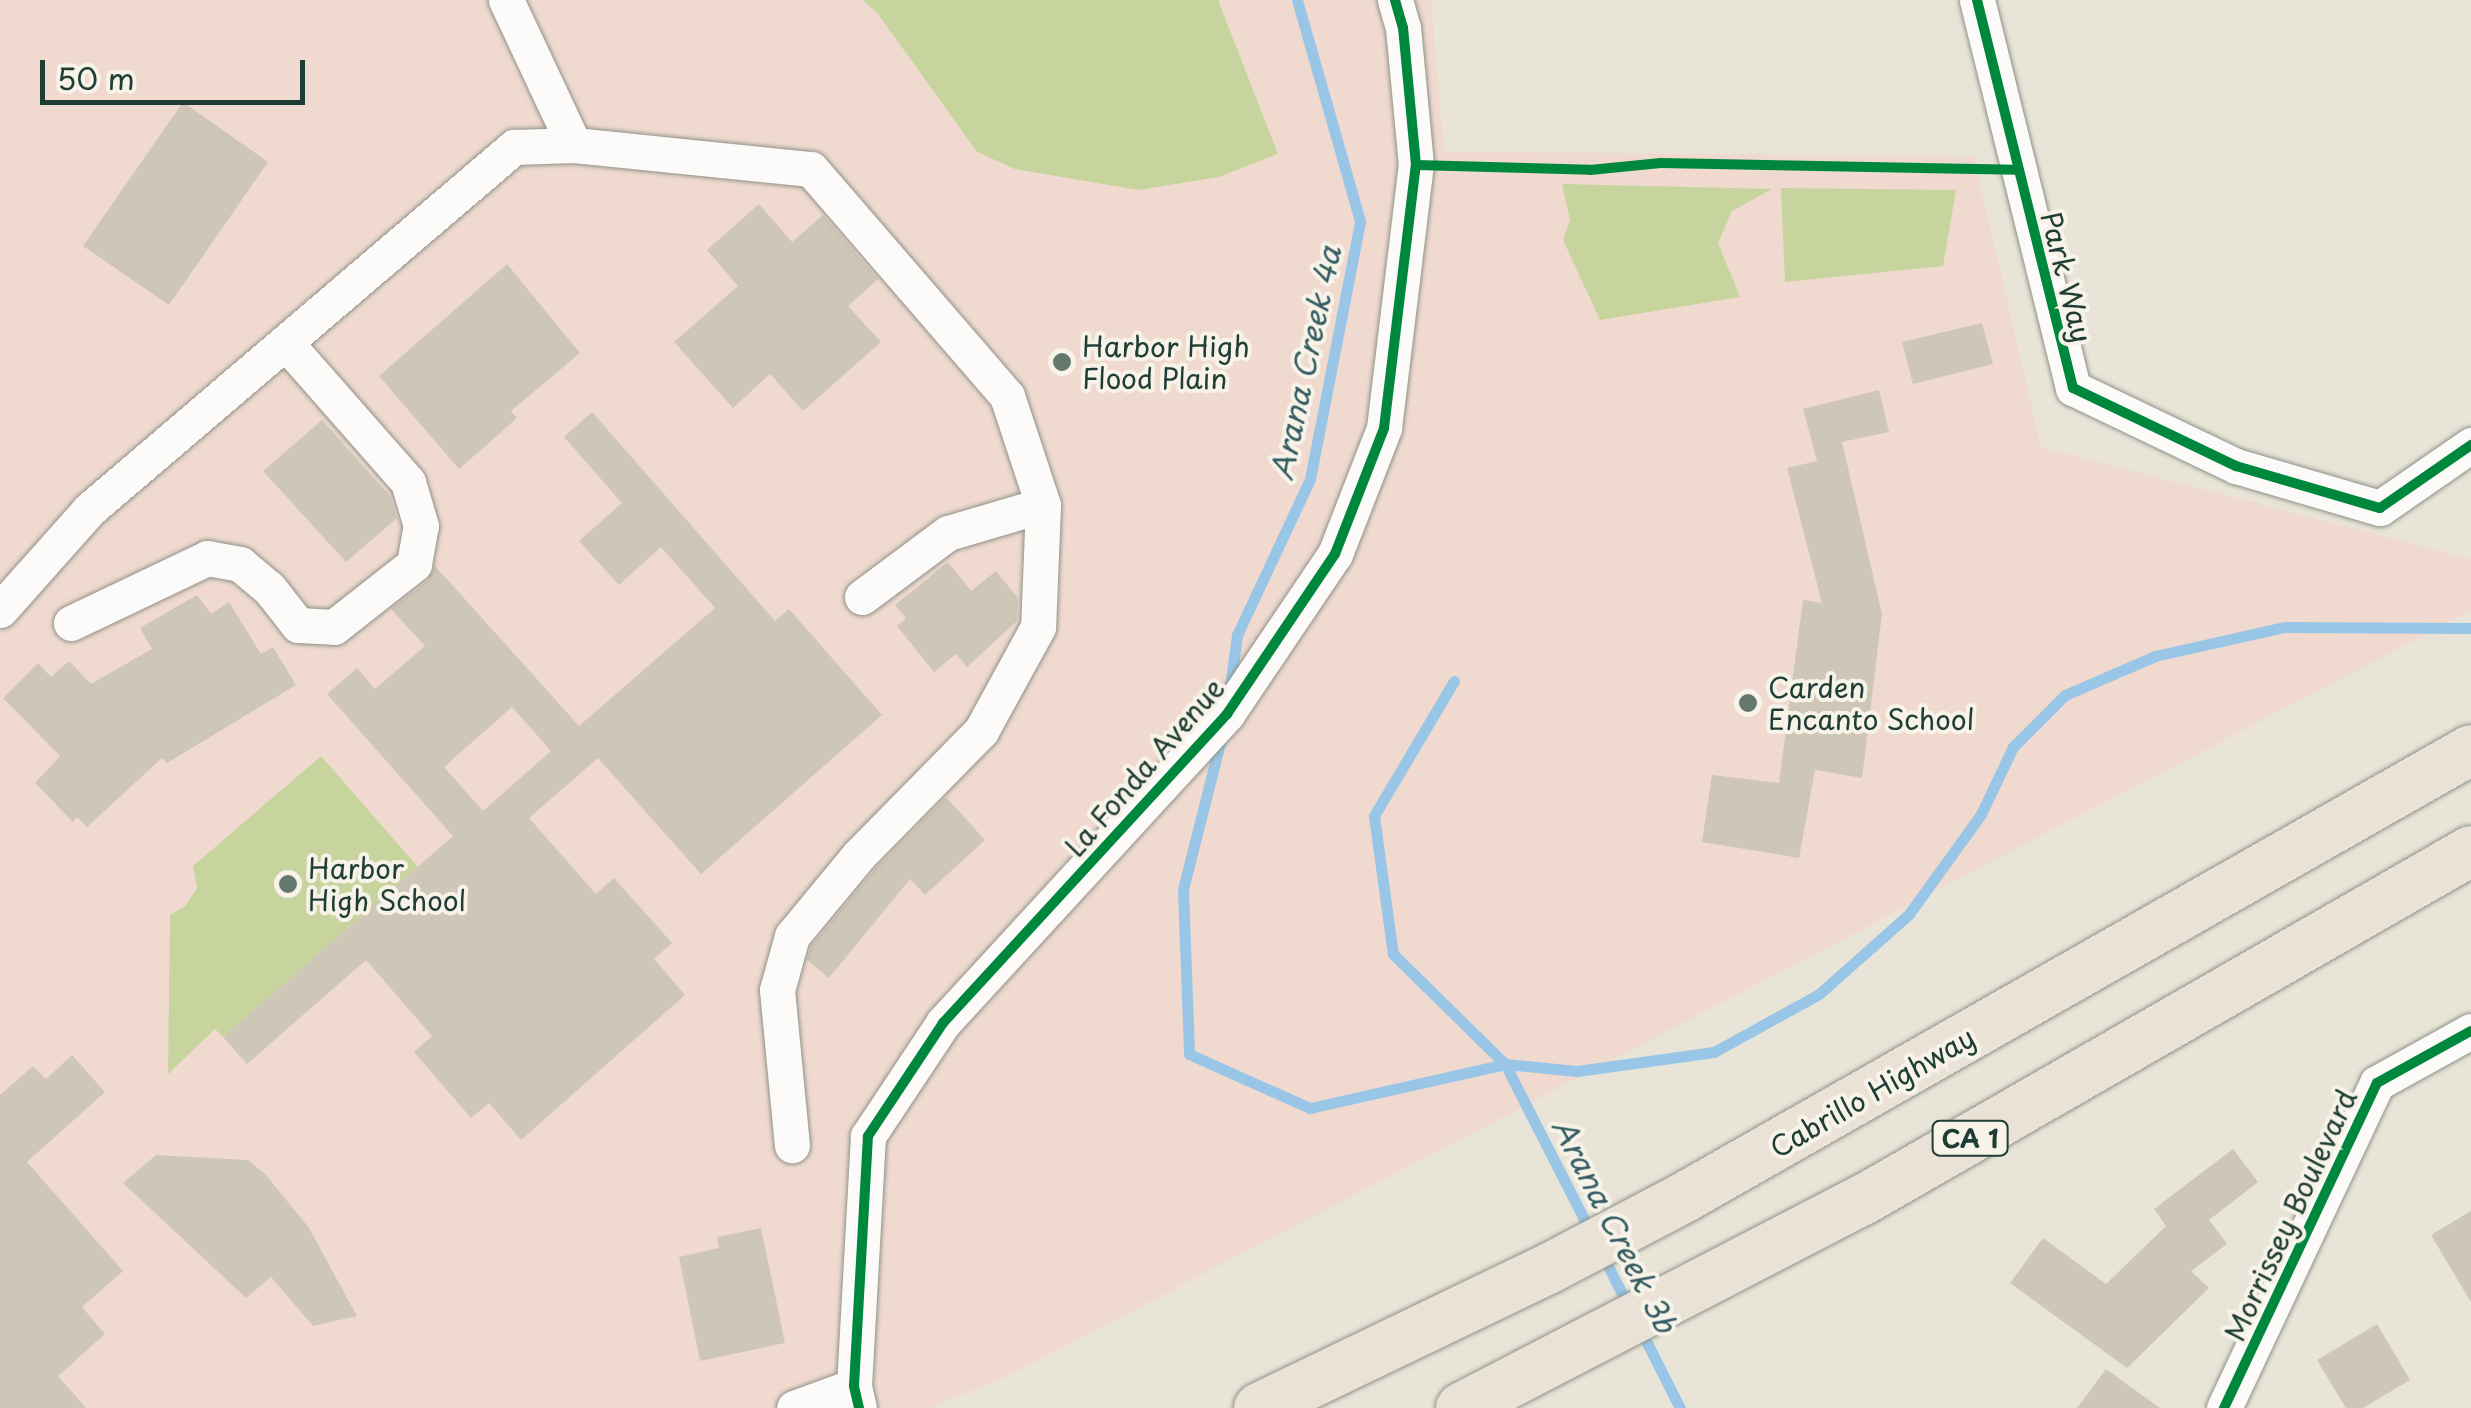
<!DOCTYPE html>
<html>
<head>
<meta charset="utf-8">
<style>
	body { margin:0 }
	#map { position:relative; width:2471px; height:1408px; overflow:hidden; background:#e8e5d8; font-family:"Playpen Sans",sans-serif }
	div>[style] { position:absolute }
	.built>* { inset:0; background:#f0dacf }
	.green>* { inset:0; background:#c7d49e }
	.stream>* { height:11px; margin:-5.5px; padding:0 5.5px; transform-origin:5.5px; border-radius:5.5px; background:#99c6e6 }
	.building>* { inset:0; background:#cec6b7 }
	.path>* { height:6px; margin-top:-3px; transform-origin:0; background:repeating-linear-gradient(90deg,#bdc0bc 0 8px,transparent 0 16px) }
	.roads { filter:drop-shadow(0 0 2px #8f928a) drop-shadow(0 0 2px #8f928a) }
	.minor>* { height:35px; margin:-17.5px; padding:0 17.5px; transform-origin:17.5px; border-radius:17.5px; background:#fcfbf9 }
	.highway>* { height:50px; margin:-25px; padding:0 25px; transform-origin:25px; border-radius:25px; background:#eae2d6 }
	.cycleway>* { height:10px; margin:-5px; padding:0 5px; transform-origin:5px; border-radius:5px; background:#00873e }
	.dots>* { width:28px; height:28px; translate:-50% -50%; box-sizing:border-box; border:5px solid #f7f3e8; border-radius:50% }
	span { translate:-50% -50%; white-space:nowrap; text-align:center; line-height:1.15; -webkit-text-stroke:8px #f7f3e8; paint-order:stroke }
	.shield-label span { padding:2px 8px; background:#f7f3e8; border:2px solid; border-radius:8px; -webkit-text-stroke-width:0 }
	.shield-label { font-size:25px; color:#1f3d34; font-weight:700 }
	.street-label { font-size:28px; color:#1f3d34 }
	.poi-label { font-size:28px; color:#1f3d34 }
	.left { translate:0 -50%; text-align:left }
	.water-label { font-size:30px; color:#355c62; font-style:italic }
	.scale { position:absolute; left:40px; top:60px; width:265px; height:45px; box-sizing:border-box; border:5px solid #1f3d34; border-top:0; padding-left:12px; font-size:30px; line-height:35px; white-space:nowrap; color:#1f3d34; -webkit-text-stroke:8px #f7f3e8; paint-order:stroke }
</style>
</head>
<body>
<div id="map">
	<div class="built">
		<i style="clip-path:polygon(0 0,1431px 0,1444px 151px,1974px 157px,2041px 447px,2471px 559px,2471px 611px,1012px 1374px,931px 1408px,0 1408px)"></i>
	</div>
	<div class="green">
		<i style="clip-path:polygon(863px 0,1218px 0,1278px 154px,1219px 177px,1138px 190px,1015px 169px,977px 152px,878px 14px)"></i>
		<i style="clip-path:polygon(1562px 184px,1772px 189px,1732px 211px,1718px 243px,1740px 297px,1600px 320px,1563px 240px,1570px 220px)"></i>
		<i style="clip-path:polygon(1781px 188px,1956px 190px,1943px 266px,1785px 282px)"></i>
		<i style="clip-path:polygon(321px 756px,418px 867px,223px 1037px,215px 1029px,168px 1074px,170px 915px,186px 905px,197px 888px,193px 866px)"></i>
	</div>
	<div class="stream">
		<i style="left:1454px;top:681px;width:157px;rotate:120.7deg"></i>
		<i style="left:1374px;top:816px;width:139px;rotate:82.2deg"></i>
		<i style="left:1393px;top:954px;width:157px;rotate:44.5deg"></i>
		<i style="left:1505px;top:1064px;width:192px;rotate:63deg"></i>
		<i style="left:1230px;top:687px;width:52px;rotate:-82.3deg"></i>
		<i style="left:1237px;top:635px;width:172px;rotate:-64.9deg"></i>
		<i style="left:1310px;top:479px;width:263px;rotate:-79deg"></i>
		<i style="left:1360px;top:221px;width:230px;rotate:-105.9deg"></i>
		<i style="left:1222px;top:735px;width:159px;rotate:104.2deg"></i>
		<i style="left:1183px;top:889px;width:165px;rotate:87.9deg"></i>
		<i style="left:1189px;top:1054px;width:133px;rotate:24.1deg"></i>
		<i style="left:1310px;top:1108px;width:200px;rotate:-12.7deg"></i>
		<i style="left:1505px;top:1064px;width:72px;rotate:5.6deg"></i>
		<i style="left:1577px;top:1071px;width:138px;rotate:-7.9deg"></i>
		<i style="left:1714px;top:1052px;width:120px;rotate:-28.9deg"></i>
		<i style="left:1819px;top:994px;width:120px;rotate:-41.6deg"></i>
		<i style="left:1909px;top:914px;width:123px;rotate:-54.2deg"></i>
		<i style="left:1981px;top:814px;width:74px;rotate:-64.5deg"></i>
		<i style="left:2013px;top:747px;width:74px;rotate:-45deg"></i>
		<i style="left:2065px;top:695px;width:98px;rotate:-23.4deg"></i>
		<i style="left:2155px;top:656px;width:133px;rotate:-12.6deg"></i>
		<i style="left:2285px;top:627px;width:186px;rotate:0.3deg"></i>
		<i style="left:1603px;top:1256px;width:56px;rotate:63.4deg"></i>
		<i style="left:1639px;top:1327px;width:91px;rotate:63.2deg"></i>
	</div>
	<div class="building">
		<i style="clip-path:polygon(183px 102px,268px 162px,169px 305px,83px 246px)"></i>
		<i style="clip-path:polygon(759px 204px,792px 242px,823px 215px,878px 279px,848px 306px,881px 342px,803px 411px,770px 374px,733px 408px,674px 342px,738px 286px,707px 250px)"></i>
		<i style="clip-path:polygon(507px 264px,580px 353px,511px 411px,517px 418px,459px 469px,379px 376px)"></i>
		<i style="clip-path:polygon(1982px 323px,1993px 364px,1913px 384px,1902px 342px)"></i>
		<i style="clip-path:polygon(1879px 390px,1889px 432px,1842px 442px,1882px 614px,1862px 778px,1815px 770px,1799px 858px,1702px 842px,1712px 775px,1779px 783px,1803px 600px,1822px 603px,1787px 468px,1817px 461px,1803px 409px)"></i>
		<i style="clip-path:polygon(evenodd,592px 412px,775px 621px,789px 609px,882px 715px,701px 874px,598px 758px,529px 818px,596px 894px,614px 878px,672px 943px,654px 959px,685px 995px,521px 1140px,489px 1103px,471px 1118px,414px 1052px,432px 1036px,366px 960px,247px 1064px,223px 1037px,453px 836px,327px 694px,357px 668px,375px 689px,425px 646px,391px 609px,427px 581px,435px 566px,579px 726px,715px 608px,661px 547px,619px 585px,579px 541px,622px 503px,564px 437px,592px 412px,512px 707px,551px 751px,483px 811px,444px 767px,512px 707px)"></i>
		<i style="clip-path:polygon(322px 420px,390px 496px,397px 518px,346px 562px,263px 471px)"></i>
		<i style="clip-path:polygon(948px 562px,971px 591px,996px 571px,1018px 598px,1017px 621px,967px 667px,956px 654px,934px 672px,897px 626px,906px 618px,895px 605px)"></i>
		<i style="clip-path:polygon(197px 595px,211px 614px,229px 602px,261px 654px,273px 647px,296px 685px,167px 763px,162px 758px,87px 827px,77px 817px,73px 822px,35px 783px,60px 756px,3px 698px,38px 663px,51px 677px,69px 661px,91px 684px,152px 649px,140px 628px)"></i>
		<i style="clip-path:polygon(946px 797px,985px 840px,925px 895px,910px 879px,829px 978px,807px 960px,811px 946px,875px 869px)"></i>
		<i style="clip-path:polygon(72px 1055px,105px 1092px,27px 1162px,123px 1271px,82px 1307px,105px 1334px,58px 1376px,86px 1408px,0 1408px,0 1095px,33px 1066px,46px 1079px)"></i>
		<i style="clip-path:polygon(2233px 1149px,2258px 1182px,2209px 1220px,2227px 1244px,2191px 1271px,2209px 1288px,2127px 1368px,2010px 1283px,2043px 1238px,2106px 1284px,2166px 1226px,2154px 1209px)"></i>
		<i style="clip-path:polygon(156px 1155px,248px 1160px,266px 1175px,309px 1228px,357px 1316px,313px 1326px,271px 1277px,246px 1298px,123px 1183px)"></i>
		<i style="clip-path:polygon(2471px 1211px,2471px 1302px,2431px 1235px)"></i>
		<i style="clip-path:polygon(761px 1228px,785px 1343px,700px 1361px,679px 1257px,719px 1248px,717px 1237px)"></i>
		<i style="clip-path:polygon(2377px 1324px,2410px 1380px,2363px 1408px,2346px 1408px,2317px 1360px)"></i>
		<i style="clip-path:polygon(2106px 1369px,2160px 1408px,2077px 1408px)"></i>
	</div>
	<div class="path">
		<i style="left:1448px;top:165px;width:142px;rotate:2deg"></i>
		<i style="left:1590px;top:170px;width:71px;rotate:-5.6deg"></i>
		<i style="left:1661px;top:163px;width:324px;rotate:1.1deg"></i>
	</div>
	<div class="roads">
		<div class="minor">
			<i style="left:506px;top:0;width:160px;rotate:64.9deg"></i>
			<i style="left:1977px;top:0;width:400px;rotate:76.1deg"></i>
			<i style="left:2073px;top:388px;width:181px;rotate:25.6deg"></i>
			<i style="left:2236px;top:466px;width:150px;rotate:16.3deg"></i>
			<i style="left:2380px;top:508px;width:111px;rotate:-34.7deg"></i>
			<i style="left:862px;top:597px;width:107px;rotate:-36.7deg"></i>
			<i style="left:948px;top:533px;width:99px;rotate:-16.4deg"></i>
			<i style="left:0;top:610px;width:135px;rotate:-48.3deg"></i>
			<i style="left:90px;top:509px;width:558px;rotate:-40.49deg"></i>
			<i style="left:514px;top:147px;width:60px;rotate:-1.9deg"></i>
			<i style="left:574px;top:145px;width:238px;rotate:5.8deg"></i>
			<i style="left:811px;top:169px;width:300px;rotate:49.2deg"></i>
			<i style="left:1007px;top:396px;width:115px;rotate:71.7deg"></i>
			<i style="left:1043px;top:505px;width:122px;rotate:92.3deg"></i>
			<i style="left:1038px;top:627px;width:119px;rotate:118.7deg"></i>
			<i style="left:981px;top:731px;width:174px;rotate:134.5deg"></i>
			<i style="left:859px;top:855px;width:105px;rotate:129.6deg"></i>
			<i style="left:792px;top:936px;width:56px;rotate:105.5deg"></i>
			<i style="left:777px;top:990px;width:156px;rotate:84.5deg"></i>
			<i style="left:71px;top:623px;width:151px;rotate:-25.5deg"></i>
			<i style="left:207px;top:558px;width:34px;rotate:10deg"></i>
			<i style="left:240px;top:564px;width:38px;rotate:40deg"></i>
			<i style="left:269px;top:588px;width:47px;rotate:51.9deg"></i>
			<i style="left:298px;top:625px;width:36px;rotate:3deg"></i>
			<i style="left:334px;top:627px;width:102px;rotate:-38.2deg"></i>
			<i style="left:414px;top:564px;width:39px;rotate:-80deg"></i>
			<i style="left:421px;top:526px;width:46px;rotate:-106.5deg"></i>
			<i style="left:408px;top:482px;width:186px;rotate:-131.3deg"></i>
			<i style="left:794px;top:1408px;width:64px;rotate:-20.1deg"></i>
			<i style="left:859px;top:1408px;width:23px;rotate:-103deg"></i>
			<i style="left:854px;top:1386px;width:250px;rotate:-86.8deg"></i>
			<i style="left:868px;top:1136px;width:136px;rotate:-56.4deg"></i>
			<i style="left:943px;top:1023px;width:420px;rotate:-47.4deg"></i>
			<i style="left:1227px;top:714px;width:193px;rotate:-56deg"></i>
			<i style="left:1335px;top:554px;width:135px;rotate:-68.7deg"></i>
			<i style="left:1384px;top:428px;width:265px;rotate:-83.1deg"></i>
			<i style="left:1416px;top:165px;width:138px;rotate:-95.4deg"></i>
			<i style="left:1403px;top:28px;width:29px;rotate:-106deg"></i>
			<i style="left:2224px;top:1408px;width:359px;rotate:-64.8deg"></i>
			<i style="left:2377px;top:1083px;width:107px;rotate:-29deg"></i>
		</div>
		<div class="highway">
			<i style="left:1259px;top:1408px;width:321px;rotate:-25.7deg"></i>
			<i style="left:1548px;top:1269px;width:155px;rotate:-27.7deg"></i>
			<i style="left:1685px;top:1197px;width:904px;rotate:-29.63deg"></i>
			<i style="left:1461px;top:1408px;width:453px;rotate:-27.4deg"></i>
			<i style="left:1863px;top:1200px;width:701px;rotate:-29.86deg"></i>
		</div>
	</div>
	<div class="cycleway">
		<i style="left:1977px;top:0;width:400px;rotate:76.1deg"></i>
		<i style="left:2073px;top:388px;width:181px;rotate:25.6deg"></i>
		<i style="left:2236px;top:466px;width:150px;rotate:16.3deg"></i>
		<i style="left:2380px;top:508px;width:111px;rotate:-34.7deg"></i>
		<i style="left:1416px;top:165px;width:174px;rotate:1.6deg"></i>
		<i style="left:1590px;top:170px;width:71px;rotate:-5.6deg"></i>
		<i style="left:1661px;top:163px;width:356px;rotate:1.1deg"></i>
		<i style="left:859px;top:1408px;width:23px;rotate:-103deg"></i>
		<i style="left:854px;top:1386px;width:250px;rotate:-86.8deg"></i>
		<i style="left:868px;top:1136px;width:136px;rotate:-56.4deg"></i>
		<i style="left:943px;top:1023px;width:420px;rotate:-47.4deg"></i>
		<i style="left:1227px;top:714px;width:193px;rotate:-56deg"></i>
		<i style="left:1335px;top:554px;width:135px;rotate:-68.7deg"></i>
		<i style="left:1384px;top:428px;width:265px;rotate:-83.1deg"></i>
		<i style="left:1416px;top:165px;width:138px;rotate:-95.4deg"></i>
		<i style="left:1403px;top:28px;width:29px;rotate:-106deg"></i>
		<i style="left:2224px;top:1408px;width:359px;rotate:-64.8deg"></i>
		<i style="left:2377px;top:1083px;width:107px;rotate:-29deg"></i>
	</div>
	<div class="dots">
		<i style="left:1062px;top:362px;background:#65786d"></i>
		<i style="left:1748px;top:703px;background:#65786d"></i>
		<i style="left:288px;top:884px;background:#65786d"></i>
	</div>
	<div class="shield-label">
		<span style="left:1970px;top:1138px">CA 1</span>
	</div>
	<div class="street-label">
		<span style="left:2067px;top:277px;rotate:76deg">Park Way</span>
		<span style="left:1144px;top:767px;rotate:-49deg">La Fonda Avenue</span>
		<span style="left:1872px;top:1092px;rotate:-30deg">Cabrillo Highway</span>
		<span style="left:2290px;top:1215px;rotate:-65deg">Morrissey Boulevard</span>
	</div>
	<div class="poi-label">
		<span class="left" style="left:1082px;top:362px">Harbor High<br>Flood Plain</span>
		<span class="left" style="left:1768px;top:703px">Carden<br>Encanto School</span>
		<span class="left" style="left:308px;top:884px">Harbor<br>High School</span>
	</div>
	<div class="water-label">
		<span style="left:1305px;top:363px;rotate:-78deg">Arana Creek 4a</span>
		<span style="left:1615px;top:1225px;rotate:63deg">Arana Creek 3b</span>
	</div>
	<div class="scale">50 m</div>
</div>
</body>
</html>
